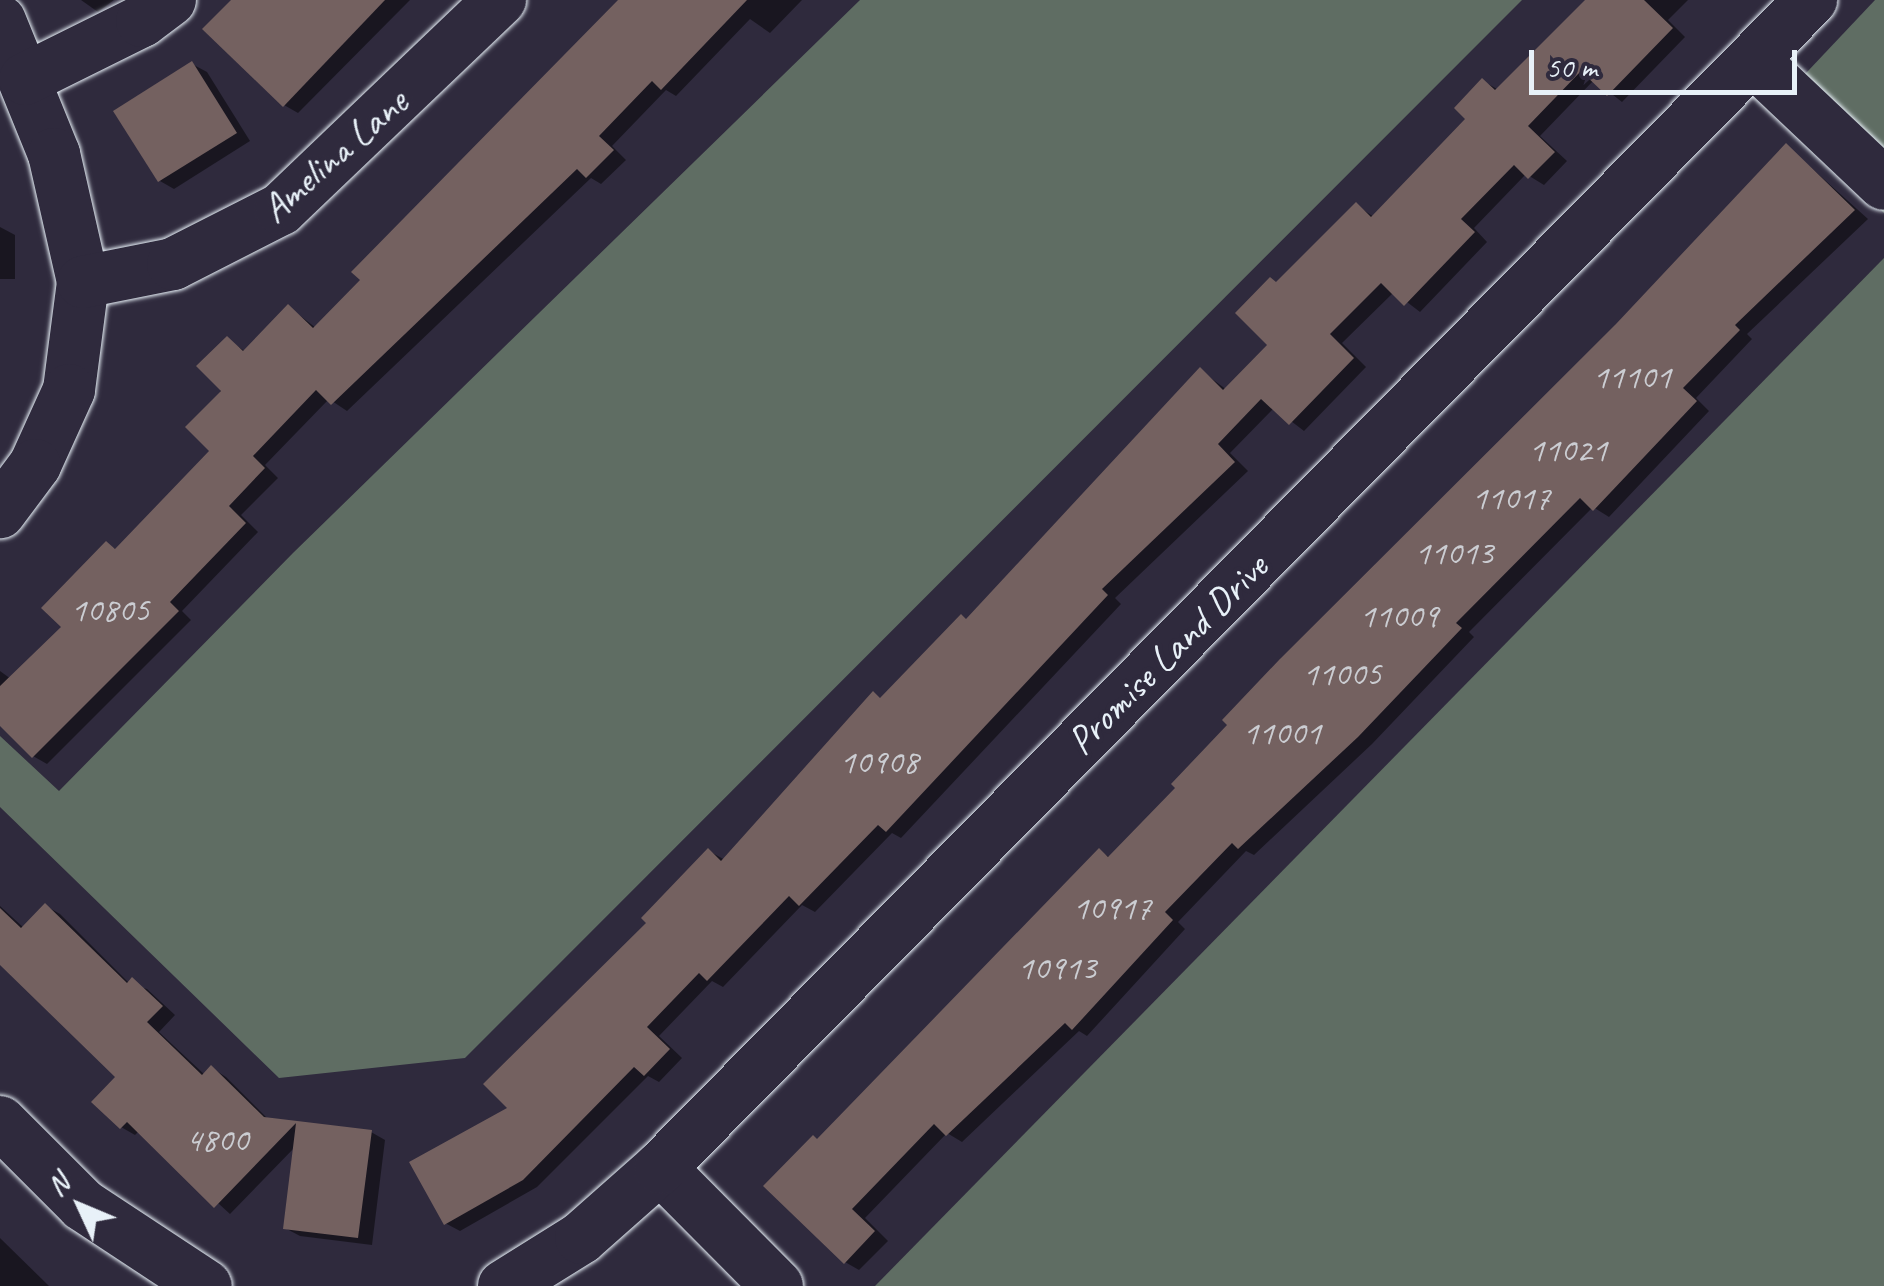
<!DOCTYPE html>
<html>
<head>
<meta charset="utf-8">
<style>
	body { margin:0 }
	#map { position:relative; width:1884px; height:1286px; overflow:hidden; background:#2f2a3d; font-family:Caveat,sans-serif }
	div>[style] { position:absolute }
	.green>* { inset:0; background:#5f6d63 }
	.shadow>* { inset:0; background:#0007 }
	.building>* { inset:0; background:#746160 }
	.roads { filter:drop-shadow(0 0 2px #e8f1f8) drop-shadow(0 0 2px #e8f1f8) }
	.minor>* { height:52px; margin:-26px; padding:0 26px; transform-origin:26px; border-radius:26px; background:#2f2a3d }
	span { translate:-50% -50%; white-space:nowrap; text-align:center; line-height:1.15; -webkit-text-stroke:9px #2f2a3d; paint-order:stroke }
	.number-label { font-size:35px; color:#cbcdd2 }
	.number-label span { -webkit-text-stroke-width:0 }
	.street-label { font-size:40px; color:#e8f1f8 }
	.north { position:absolute; left:30px; top:1156px; width:100px; height:100px; -webkit-text-stroke:8px #2f2a3d; paint-order:stroke; rotate:314deg; font-size:28px; font-weight:700; line-height:40px; text-align:center; color:#e8f1f8 }
	.north::after { content:''; display:block; margin:auto; width:35px; height:45px; background:#e8f1f8; clip-path:polygon(50% 0,100% 100%,50% 72%,0 100%) }
	.scale { position:absolute; left:1529px; top:50px; width:268px; height:45px; box-sizing:border-box; border:5px solid #e8f1f8; border-top:0; padding-left:12px; font-size:30px; line-height:35px; white-space:nowrap; color:#e8f1f8; -webkit-text-stroke:8px #2f2a3d; paint-order:stroke }
</style>
</head>
<body>
<div id="map">
	<div class="green">
		<i style="clip-path:polygon(860px 0,1522px 0,465px 1058px,279px 1078px,0 807px,0 736px,59px 791px,293px 553px)"></i>
		<i style="clip-path:polygon(1875px 0,1884px 0,1884px 213px,1774px 107px)"></i>
		<i style="clip-path:polygon(1884px 258px,1884px 1286px,875px 1286px)"></i>
	</div>
	<div class="shadow">
		<i style="clip-path:polygon(81px 0,114px 0,98px 12px)"></i>
		<i style="clip-path:polygon(234px 0,410px 0,298px 113px,284px 105px)"></i>
		<i style="clip-path:polygon(625px 0,802px 0,770px 33px,750px 19px,676px 96px,666px 90px,612px 146px,626px 160px,601px 184px,591px 178px,347px 411px,329px 399px,265px 465px,278px 478px,241px 515px,258px 532px,182px 611px,191px 620px,47px 764px,33px 756px,0 723px,0 671px,11px 679px,64px 627px,107px 544px,117px 550px,213px 451px,227px 339px,246px 352px,289px 307px,316px 328px)"></i>
		<i style="clip-path:polygon(1589px 0,1688px 0,1668px 20px,1685px 37px,1622px 102px,1594px 80px,1540px 136px,1567px 161px,1544px 185px,1526px 174px,1474px 228px,1487px 242px,1420px 312px,1394px 292px,1342px 343px,1366px 367px,1304px 431px,1274px 408px,1230px 453px,1248px 471px,1115px 598px,1121px 604px,901px 838px,892px 833px,815px 912px,802px 905px,723px 987px,712px 981px,659px 1036px,682px 1058px,659px 1082px,648px 1076px,537px 1187px,460px 1231px,445px 1223px,511px 1108px,709px 851px,725px 860px,968px 621px,1200px 370px,1227px 390px,1271px 345px,1278px 284px,1356px 205px,1374px 217px,1469px 119px,1483px 81px,1497px 89px)"></i>
		<i style="clip-path:polygon(192px 64px,207px 72px,250px 141px,174px 189px,160px 181px)"></i>
		<i style="clip-path:polygon(1787px 146px,1868px 219px,1747px 334px,1752px 339px,1696px 398px,1709px 411px,1609px 517px,1593px 507px,1469px 632px,1474px 637px,1372px 744px,1254px 855px,1246px 851px,1178px 922px,1185px 929px,1087px 1036px,1079px 1031px,962px 1142px,947px 1133px,865px 1218px,888px 1241px,859px 1270px,845px 1262px,819px 1142px,1099px 851px,1111px 858px)"></i>
		<i style="clip-path:polygon(0 227px,15px 235px,15px 279px,0 279px)"></i>
		<i style="clip-path:polygon(0 906px,24px 928px,46px 906px,60px 914px,130px 984px,147px 989px,175px 1015px,159px 1032px,205px 1075px,212px 1068px,226px 1077px,270px 1121px,371px 1132px,385px 1140px,372px 1245px,300px 1236px,285px 1228px,296px 1146px,230px 1214px,139px 1131px,135px 1135px,121px 1127px,119px 1077px,0 961px)"></i>
		<i style="clip-path:polygon(0 1238px,49px 1286px,0 1286px)"></i>
	</div>
	<div class="building">
		<i style="clip-path:polygon(231px 0,385px 0,283px 107px,202px 29px)"></i>
		<i style="clip-path:polygon(618px 0,747px 0,661px 90px,652px 81px,599px 136px,614px 150px,586px 178px,577px 169px,331px 405px,316px 390px,253px 456px,265px 468px,229px 506px,246px 523px,170px 602px,179px 611px,32px 758px,0 726px,0 686px,61px 627px,41px 608px,106px 541px,115px 549px,209px 451px,185px 427px,221px 391px,196px 366px,227px 336px,243px 351px,288px 304px,313px 328px,360px 280px,351px 272px)"></i>
		<i style="clip-path:polygon(1585px 0,1644px 0,1673px 28px,1607px 96px,1581px 71px,1528px 126px,1555px 152px,1528px 179px,1514px 165px,1461px 219px,1475px 232px,1404px 306px,1381px 283px,1330px 334px,1354px 358px,1289px 425px,1261px 399px,1218px 444px,1235px 462px,1102px 589px,1108px 595px,886px 832px,878px 825px,799px 906px,789px 896px,707px 981px,699px 973px,647px 1027px,670px 1049px,644px 1076px,634px 1067px,523px 1180px,444px 1225px,409px 1162px,507px 1108px,483px 1084px,646px 923px,641px 918px,708px 848px,721px 861px,873px 691px,880px 698px,961px 614px,966px 619px,1200px 367px,1223px 390px,1267px 345px,1235px 313px,1270px 277px,1276px 282px,1356px 202px,1371px 217px,1465px 119px,1454px 108px,1482px 78px,1495px 90px)"></i>
		<i style="clip-path:polygon(192px 61px,237px 133px,158px 182px,113px 111px)"></i>
		<i style="clip-path:polygon(1786px 143px,1855px 210px,1735px 325px,1740px 330px,1683px 388px,1697px 401px,1593px 511px,1580px 498px,1456px 623px,1462px 628px,1358px 737px,1238px 849px,1232px 843px,1165px 912px,1173px 920px,1072px 1030px,1065px 1023px,946px 1136px,934px 1124px,852px 1209px,875px 1231px,844px 1264px,763px 1186px,813px 1135px,817px 1139px,1099px 848px,1108px 857px,1175px 788px,1171px 784px,1227px 725px,1222px 720px,1279px 660px,1616px 324px)"></i>
		<i style="clip-path:polygon(45px 903px,127px 983px,132px 977px,163px 1006px,147px 1022px,202px 1075px,211px 1065px,264px 1117px,372px 1130px,358px 1238px,283px 1229px,296px 1123px,214px 1208px,127px 1122px,120px 1129px,91px 1102px,115px 1077px,0 965px,0 908px,21px 928px)"></i>
	</div>
	<div class="roads">
		<div class="minor">
			<i style="left:0;top:21px;width:144px;rotate:67.9deg"></i>
			<i style="left:54px;top:154px;width:131px;rotate:77.2deg"></i>
			<i style="left:83px;top:282px;width:109px;rotate:97.4deg"></i>
			<i style="left:69px;top:390px;width:82px;rotate:114.4deg"></i>
			<i style="left:35px;top:465px;width:59px;rotate:126.7deg"></i>
			<i style="left:1753px;top:60px;width:180px;rotate:43.4deg"></i>
			<i style="left:25px;top:79px;width:131px;rotate:-26.4deg"></i>
			<i style="left:142px;top:21px;width:35px;rotate:-37deg"></i>
			<i style="left:83px;top:282px;width:92px;rotate:-11.3deg"></i>
			<i style="left:173px;top:264px;width:121px;rotate:-27deg"></i>
			<i style="left:281px;top:209px;width:303px;rotate:-43.7deg"></i>
			<i style="left:0;top:1122px;width:117px;rotate:45deg"></i>
			<i style="left:83px;top:1205px;width:147px;rotate:33.4deg"></i>
			<i style="left:660px;top:1168px;width:166px;rotate:45.2deg"></i>
			<i style="left:504px;top:1286px;width:91px;rotate:-31.9deg"></i>
			<i style="left:581px;top:1238px;width:106px;rotate:-41.5deg"></i>
			<i style="left:660px;top:1168px;width:1640px;rotate:-45.42deg"></i>
		</div>
	</div>
	<div class="number-label">
		<span style="left:1632px;top:377px">11101</span>
		<span style="left:1568px;top:450px">11021</span>
		<span style="left:1511px;top:498px">11017</span>
		<span style="left:1454px;top:553px">11013</span>
		<span style="left:110px;top:610px">10805</span>
		<span style="left:1399px;top:616px">11009</span>
		<span style="left:1342px;top:674px">11005</span>
		<span style="left:1282px;top:733px">11001</span>
		<span style="left:879px;top:762px">10908</span>
		<span style="left:1112px;top:908px">10917</span>
		<span style="left:1057px;top:968px">10913</span>
		<span style="left:217px;top:1140px">4800</span>
	</div>
	<div class="street-label">
		<span style="left:334px;top:155px;rotate:-41deg">Amelina Lane</span>
		<span style="left:1167px;top:654px;rotate:-45deg">Promise Land Drive</span>
	</div>
	<div class="north">N</div>
	<div class="scale">50 m</div>
</div>
</body>
</html>
